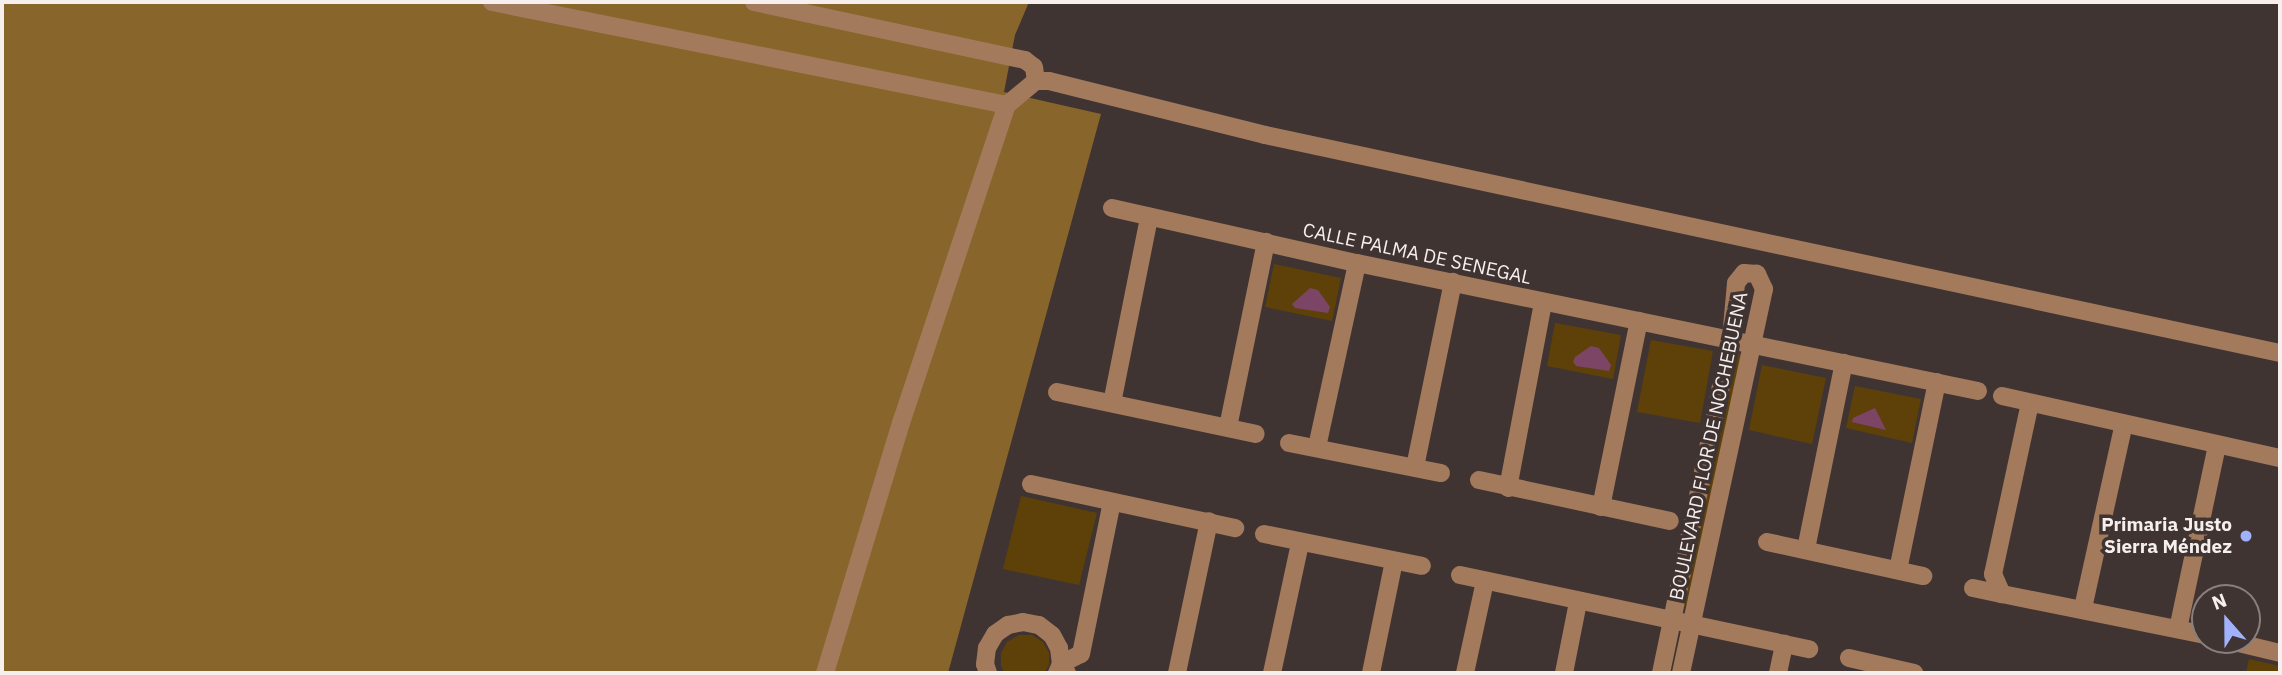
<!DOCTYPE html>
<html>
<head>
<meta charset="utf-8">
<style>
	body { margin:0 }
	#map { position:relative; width:2282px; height:675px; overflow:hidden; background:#403432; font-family:"IBM Plex Sans",sans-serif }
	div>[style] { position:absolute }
	.green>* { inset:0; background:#5e4108 }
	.forest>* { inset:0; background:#88652a }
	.water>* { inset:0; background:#7c4566 }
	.minor>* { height:18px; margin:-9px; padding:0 9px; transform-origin:9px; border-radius:9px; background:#a47a5d }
	.dots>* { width:19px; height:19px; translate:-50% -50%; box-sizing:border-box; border:4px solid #403432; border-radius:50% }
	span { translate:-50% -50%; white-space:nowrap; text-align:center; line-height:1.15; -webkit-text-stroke:7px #403432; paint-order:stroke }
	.street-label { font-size:19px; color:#f6efed }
	.poi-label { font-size:19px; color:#f6efed; font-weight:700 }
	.right { translate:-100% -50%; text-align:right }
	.frame { position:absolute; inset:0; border:4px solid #f6efed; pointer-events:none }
	.north { position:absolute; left:2191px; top:584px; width:70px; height:70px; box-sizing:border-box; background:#403432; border:2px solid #897f7d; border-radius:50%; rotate:339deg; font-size:19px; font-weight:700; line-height:28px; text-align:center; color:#f6efed }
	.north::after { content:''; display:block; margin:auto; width:24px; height:32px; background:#a1b2fd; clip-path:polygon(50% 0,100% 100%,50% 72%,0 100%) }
</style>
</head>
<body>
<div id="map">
	<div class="green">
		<i style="clip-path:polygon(1274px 264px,1341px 278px,1332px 321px,1265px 307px)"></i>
		<i style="clip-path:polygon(1555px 323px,1621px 335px,1613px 379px,1547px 366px)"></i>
		<i style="clip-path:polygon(1651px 340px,1713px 351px,1700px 423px,1637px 412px)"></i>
		<i style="clip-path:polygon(1738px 349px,1741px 356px,1688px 602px,1682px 610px)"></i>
		<i style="clip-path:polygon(1762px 365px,1826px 378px,1812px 444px,1749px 430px)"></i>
		<i style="clip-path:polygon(1855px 386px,1921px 399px,1912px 443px,1846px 428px)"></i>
		<i style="clip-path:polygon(1021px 496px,1097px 513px,1079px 585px,1003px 569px)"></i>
		<i style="clip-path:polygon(1019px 635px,1032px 635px,1043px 642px,1049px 653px,1049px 665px,1044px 673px,1005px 673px,1001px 666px,1001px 653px,1007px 642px)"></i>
		<i style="clip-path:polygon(2249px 659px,2280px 666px,2280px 673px,2246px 673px)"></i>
	</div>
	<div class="forest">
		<i style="clip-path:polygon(2px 2px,1029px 2px,1015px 35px,1004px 92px,1101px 114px,948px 673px,2px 673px)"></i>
	</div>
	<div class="water">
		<i style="clip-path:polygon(1310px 288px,1318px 290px,1330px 307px,1328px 313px,1295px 308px,1292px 304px)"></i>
		<i style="clip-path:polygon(1591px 346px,1599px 348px,1611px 365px,1609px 371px,1576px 366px,1573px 362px,1575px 357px)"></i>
		<i style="clip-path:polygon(1875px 408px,1886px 430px,1852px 422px,1853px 418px)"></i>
	</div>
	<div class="minor">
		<i style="left:492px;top:2px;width:525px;rotate:11.31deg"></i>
		<i style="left:754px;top:2px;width:277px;rotate:12.1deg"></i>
		<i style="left:1025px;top:60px;width:11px;rotate:38deg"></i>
		<i style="left:1034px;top:67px;width:14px;rotate:82deg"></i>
		<i style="left:1112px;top:208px;width:251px;rotate:12.7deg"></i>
		<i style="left:1357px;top:263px;width:634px;rotate:11.65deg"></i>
		<i style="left:1057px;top:392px;width:203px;rotate:11.9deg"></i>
		<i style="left:2002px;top:396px;width:285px;rotate:12.6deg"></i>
		<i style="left:1112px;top:403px;width:190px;rotate:-78.7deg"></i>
		<i style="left:2030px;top:403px;width:175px;rotate:102.2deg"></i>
		<i style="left:1993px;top:574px;width:22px;rotate:66deg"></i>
		<i style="left:2002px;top:594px;width:207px;rotate:11.4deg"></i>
		<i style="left:1228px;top:427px;width:189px;rotate:-78.4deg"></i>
		<i style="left:1289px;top:443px;width:155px;rotate:11.2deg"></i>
		<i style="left:1317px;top:447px;width:188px;rotate:-77.7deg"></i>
		<i style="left:1415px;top:467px;width:189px;rotate:-78.4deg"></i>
		<i style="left:1479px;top:480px;width:195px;rotate:12.1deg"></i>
		<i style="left:1031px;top:484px;width:209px;rotate:12.2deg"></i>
		<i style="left:1508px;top:488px;width:189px;rotate:-79.3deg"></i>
		<i style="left:1601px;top:507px;width:190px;rotate:-78.5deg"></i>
		<i style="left:1264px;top:534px;width:161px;rotate:11.4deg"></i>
		<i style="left:1767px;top:542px;width:160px;rotate:12.3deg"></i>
		<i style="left:1806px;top:549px;width:190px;rotate:-78.5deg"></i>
		<i style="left:1898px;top:570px;width:192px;rotate:-78.3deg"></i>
		<i style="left:1460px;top:575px;width:357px;rotate:12deg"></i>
		<i style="left:1973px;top:588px;width:30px;rotate:12deg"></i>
		<i style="left:2083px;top:608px;width:189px;rotate:-77.5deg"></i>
		<i style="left:2178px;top:629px;width:188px;rotate:-78deg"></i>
		<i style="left:2226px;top:640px;width:56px;rotate:13.5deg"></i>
		<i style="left:1849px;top:658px;width:67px;rotate:13deg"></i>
		<i style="left:825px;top:673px;width:264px;rotate:-73.1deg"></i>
		<i style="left:902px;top:420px;width:332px;rotate:-71.6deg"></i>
		<i style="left:1007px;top:105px;width:38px;rotate:-40deg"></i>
		<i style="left:1036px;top:81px;width:13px"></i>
		<i style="left:1049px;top:81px;width:223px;rotate:14deg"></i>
		<i style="left:1265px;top:135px;width:1038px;rotate:12.12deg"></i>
		<i style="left:988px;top:673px;width:9px;rotate:-108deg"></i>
		<i style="left:985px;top:664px;width:16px;rotate:-83deg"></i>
		<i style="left:987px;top:648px;width:16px;rotate:-60deg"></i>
		<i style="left:995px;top:634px;width:16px;rotate:-35deg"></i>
		<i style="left:1008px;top:625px;width:15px;rotate:-11deg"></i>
		<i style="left:1023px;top:622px;width:16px;rotate:11deg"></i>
		<i style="left:1039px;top:625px;width:16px;rotate:38deg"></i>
		<i style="left:1052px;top:635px;width:15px;rotate:62deg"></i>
		<i style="left:1059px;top:648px;width:16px;rotate:83deg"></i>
		<i style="left:1061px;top:664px;width:10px;rotate:114deg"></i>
		<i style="left:1067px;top:673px;width:11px;rotate:-124deg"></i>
		<i style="left:1061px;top:664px;width:22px;rotate:-27deg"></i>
		<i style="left:1081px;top:654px;width:155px;rotate:-78.5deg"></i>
		<i style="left:1177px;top:673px;width:155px;rotate:-78.1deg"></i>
		<i style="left:1272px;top:673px;width:133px;rotate:-77.8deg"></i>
		<i style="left:1371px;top:673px;width:114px;rotate:-78.4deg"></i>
		<i style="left:1465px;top:673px;width:94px;rotate:-77.7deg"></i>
		<i style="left:1564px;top:673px;width:72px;rotate:-78.8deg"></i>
		<i style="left:1661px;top:673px;width:342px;rotate:-78.2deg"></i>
		<i style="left:1731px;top:338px;width:55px;rotate:-84.8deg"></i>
		<i style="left:1736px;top:283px;width:13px;rotate:-51deg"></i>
		<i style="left:1681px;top:673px;width:393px;rotate:-77.8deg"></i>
		<i style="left:1764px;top:289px;width:17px;rotate:-115deg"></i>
		<i style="left:1757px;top:274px;width:13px;rotate:-176deg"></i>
		<i style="left:1778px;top:673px;width:30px;rotate:-78deg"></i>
	</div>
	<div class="dots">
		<i style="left:2246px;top:536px;background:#a1b2fd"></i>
	</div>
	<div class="street-label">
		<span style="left:1417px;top:254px;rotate:12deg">CALLE PALMA DE SENEGAL</span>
		<span style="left:1709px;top:446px;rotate:-78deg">BOULEVARD FLOR DE NOCHEBUENA</span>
	</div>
	<div class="poi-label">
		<span class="right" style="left:2232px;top:536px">Primaria Justo<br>Sierra Méndez</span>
	</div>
	<div class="frame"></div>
	<div class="north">N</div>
</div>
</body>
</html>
